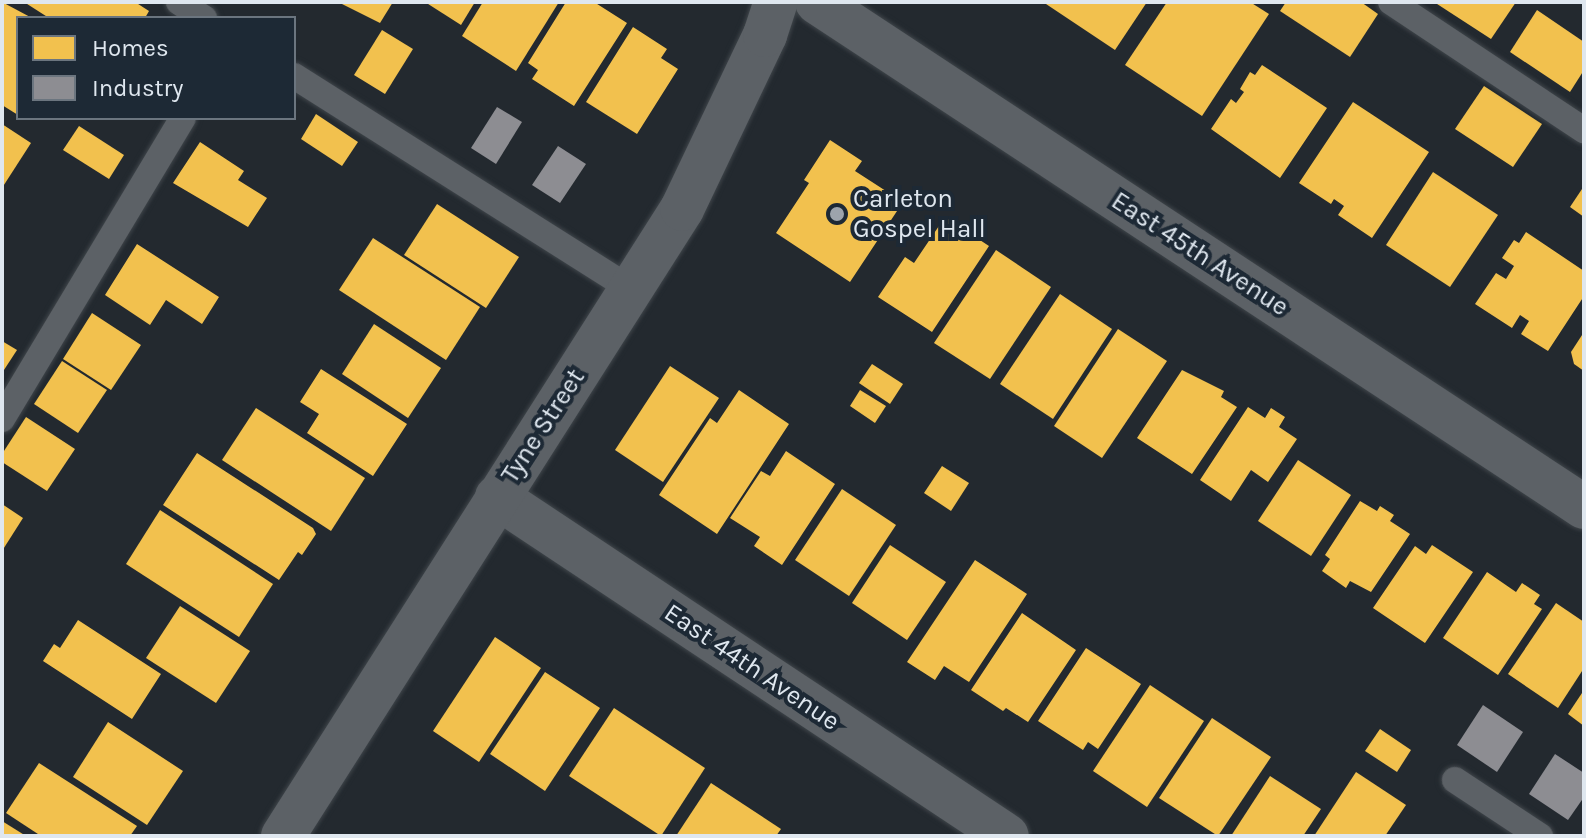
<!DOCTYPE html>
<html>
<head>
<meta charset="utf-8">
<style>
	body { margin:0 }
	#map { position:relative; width:1586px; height:838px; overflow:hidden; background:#23292f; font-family:Karla,sans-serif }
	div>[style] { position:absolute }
	.homes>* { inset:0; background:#f2c14e }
	.industry>* { inset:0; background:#8d8d92 }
	.roads { filter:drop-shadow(0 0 2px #3f454a) drop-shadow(0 0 2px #3f454a) }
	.lane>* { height:26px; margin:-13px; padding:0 13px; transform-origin:13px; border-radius:13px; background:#5c6166 }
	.street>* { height:44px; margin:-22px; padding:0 22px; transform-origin:22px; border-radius:22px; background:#5c6166 }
	.dots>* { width:22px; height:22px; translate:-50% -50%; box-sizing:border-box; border:4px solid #1d2935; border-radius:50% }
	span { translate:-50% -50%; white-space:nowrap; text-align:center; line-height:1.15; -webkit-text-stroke:8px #1d2935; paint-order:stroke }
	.poi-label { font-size:26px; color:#dfe7ef }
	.left { translate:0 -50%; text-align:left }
	.street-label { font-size:26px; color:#dfe7ef }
	.frame { position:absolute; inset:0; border:4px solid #dfe7ef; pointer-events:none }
	.legend { position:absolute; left:16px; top:16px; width:280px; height:104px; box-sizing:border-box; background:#1d2935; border:2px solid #6b757f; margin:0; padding:10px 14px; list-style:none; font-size:24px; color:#dfe7ef }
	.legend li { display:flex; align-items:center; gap:16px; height:40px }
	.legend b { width:40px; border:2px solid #6b757f }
</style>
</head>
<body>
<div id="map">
	<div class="homes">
		<i style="clip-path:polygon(2px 2px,32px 18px,18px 18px,18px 115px,2px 105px)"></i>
		<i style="clip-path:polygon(24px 2px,135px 2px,149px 11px,145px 18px,49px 18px)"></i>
		<i style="clip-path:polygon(338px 2px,393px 2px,380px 23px)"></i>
		<i style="clip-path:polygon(425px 2px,475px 2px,461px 25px)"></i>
		<i style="clip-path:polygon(483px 2px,559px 2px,516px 71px,462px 36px)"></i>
		<i style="clip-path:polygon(566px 2px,594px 2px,627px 23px,574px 106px,532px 79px,538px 70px,528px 63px)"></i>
		<i style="clip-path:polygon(1043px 2px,1147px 2px,1115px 50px)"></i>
		<i style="clip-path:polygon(1167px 2px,1250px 2px,1269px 14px,1202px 116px,1125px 65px)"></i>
		<i style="clip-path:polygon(1286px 2px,1361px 2px,1378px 14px,1350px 57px,1280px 11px)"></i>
		<i style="clip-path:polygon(1434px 2px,1516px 2px,1491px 39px)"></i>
		<i style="clip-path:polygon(1537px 10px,1584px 42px,1584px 70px,1570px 92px,1510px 52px)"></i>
		<i style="clip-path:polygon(633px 27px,667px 49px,661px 58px,678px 69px,637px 134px,586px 102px)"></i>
		<i style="clip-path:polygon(382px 30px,413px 49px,385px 94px,354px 75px)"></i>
		<i style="clip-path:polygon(1262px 65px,1327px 108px,1280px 178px,1211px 129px,1231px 99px,1236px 103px,1244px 92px,1240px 89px,1250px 72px,1255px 75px)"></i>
		<i style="clip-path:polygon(1484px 86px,1542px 124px,1513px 167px,1455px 129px)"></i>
		<i style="clip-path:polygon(1353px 102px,1429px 152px,1372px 238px,1338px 215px,1344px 206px,1334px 199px,1331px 204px,1299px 183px)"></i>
		<i style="clip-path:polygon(316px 114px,358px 142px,342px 166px,301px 139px)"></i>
		<i style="clip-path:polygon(2px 124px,31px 143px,2px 188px)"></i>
		<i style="clip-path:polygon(79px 126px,124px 155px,109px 179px,63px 150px)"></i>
		<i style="clip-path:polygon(830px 140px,862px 161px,855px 171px,903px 202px,850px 282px,776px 233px,809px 183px,804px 180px)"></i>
		<i style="clip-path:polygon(200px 142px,244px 171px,238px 180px,267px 198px,248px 227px,173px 183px)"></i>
		<i style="clip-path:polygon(1433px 172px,1498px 215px,1450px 287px,1386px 245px)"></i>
		<i style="clip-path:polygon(1584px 186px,1584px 217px,1570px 207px)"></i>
		<i style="clip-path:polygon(437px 204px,519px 257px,486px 308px,404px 255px)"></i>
		<i style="clip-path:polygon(945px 217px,989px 246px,932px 332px,878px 297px,905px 257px,914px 263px)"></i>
		<i style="clip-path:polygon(1526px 232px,1584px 271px,1584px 296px,1548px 351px,1521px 334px,1529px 321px,1520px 315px,1512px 328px,1475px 304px,1496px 273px,1506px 279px,1514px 266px,1502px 258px,1514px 240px,1519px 243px)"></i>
		<i style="clip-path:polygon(373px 238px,480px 307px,446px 360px,339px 290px)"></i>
		<i style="clip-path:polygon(137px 244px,219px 297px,202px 324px,166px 300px,150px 325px,105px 295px)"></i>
		<i style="clip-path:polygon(996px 250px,1051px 287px,990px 379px,934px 343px)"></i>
		<i style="clip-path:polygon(1060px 294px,1112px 329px,1053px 419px,1000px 384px)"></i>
		<i style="clip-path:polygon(92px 313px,141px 345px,111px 390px,63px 359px)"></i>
		<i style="clip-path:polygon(374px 324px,441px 368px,408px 418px,342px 374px)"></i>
		<i style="clip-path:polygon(1118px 329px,1167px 361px,1102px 458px,1054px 426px)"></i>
		<i style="clip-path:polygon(1584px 332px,1584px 371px,1574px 364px,1571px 352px)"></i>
		<i style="clip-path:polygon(2px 341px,17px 350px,2px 373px)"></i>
		<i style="clip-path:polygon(62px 361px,107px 390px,78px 433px,34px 404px)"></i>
		<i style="clip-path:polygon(872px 364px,903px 384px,890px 404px,859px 383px)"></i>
		<i style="clip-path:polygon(670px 366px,719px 398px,663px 482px,615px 450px)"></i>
		<i style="clip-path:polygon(321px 369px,407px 424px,373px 476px,307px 433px,319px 414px,300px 402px)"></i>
		<i style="clip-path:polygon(1182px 370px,1224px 391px,1221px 397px,1237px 407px,1192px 474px,1137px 438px)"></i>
		<i style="clip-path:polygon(739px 390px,789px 424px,717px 534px,659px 495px,710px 418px,717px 423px)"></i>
		<i style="clip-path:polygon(860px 390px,886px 406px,875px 423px,850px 406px)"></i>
		<i style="clip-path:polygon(1248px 407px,1265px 418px,1271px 408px,1285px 417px,1279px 427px,1297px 439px,1268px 482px,1251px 470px,1231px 501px,1200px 480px)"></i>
		<i style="clip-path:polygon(256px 408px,365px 478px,331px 531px,222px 460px)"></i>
		<i style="clip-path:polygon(26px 417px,75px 449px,47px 491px,2px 462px,2px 454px)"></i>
		<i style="clip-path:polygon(786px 451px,835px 484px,782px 565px,754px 546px,760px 537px,730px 518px,761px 471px,770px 476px)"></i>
		<i style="clip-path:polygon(197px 453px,313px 528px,316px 534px,302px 555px,298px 552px,279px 580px,163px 505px)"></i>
		<i style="clip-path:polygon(1298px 460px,1351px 495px,1311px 556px,1258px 521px)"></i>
		<i style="clip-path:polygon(942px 466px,969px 483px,951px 511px,924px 493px)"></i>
		<i style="clip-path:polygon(842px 489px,896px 525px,849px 596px,795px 560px)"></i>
		<i style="clip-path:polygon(1360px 501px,1377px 511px,1380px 506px,1394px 515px,1390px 521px,1410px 534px,1371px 592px,1350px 581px,1346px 588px,1322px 571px,1330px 559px,1325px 555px)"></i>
		<i style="clip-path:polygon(2px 504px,23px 518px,2px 551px)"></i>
		<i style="clip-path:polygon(160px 510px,273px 584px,239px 637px,126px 564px)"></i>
		<i style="clip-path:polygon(890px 545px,946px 582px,907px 640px,852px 603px)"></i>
		<i style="clip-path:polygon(1432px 545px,1473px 572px,1425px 643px,1373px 608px,1415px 546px,1426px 554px)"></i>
		<i style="clip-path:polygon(975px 560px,1027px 594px,969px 682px,944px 666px,935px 680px,907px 662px)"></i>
		<i style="clip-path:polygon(1487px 572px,1516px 592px,1522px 583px,1540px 595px,1534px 604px,1542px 609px,1498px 675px,1443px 638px)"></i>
		<i style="clip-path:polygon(1556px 603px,1584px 622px,1584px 668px,1558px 708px,1508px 674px)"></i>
		<i style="clip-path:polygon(180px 606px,250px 651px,216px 703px,146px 658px)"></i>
		<i style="clip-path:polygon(1022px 613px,1076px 650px,1028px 722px,1006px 708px,1003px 711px,971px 690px)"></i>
		<i style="clip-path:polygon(78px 620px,161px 674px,132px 719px,43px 661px,54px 644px,60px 648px)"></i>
		<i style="clip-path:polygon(495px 637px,541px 668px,479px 762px,433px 731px)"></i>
		<i style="clip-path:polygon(1086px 648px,1141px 684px,1098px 749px,1088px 742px,1083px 750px,1038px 721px)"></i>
		<i style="clip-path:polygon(545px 672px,600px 708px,545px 791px,490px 754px)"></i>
		<i style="clip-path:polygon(1150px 685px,1204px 721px,1147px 807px,1093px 771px)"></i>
		<i style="clip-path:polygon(1584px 690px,1584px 726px,1568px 714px)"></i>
		<i style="clip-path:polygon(614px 708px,705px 768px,661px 836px,569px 776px)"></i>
		<i style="clip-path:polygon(1212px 718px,1271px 757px,1218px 836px,1159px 798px)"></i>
		<i style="clip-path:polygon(108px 722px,183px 771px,147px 825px,73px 777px)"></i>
		<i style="clip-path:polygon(1380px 729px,1411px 750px,1397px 772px,1365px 751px)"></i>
		<i style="clip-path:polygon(39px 763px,137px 826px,130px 836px,41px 836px,6px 813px)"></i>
		<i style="clip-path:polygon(1356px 772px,1406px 805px,1385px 836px,1314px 836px)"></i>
		<i style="clip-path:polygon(1270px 776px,1321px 809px,1303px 836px,1231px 836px)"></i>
		<i style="clip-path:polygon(711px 783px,781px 829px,776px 836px,676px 836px)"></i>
		<i style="clip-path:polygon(2px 821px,26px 836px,2px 836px)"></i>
	</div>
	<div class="industry">
		<i style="clip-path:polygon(497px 107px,522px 122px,496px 164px,471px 148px)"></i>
		<i style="clip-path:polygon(558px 146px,586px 164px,560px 203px,532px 185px)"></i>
		<i style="clip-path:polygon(1483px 705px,1523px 732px,1497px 772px,1457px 745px)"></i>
		<i style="clip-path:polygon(1555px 754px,1584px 773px,1584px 797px,1568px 820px,1529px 794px)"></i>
	</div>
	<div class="roads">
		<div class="lane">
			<i style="left:179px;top:2px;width:30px;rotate:33deg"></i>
			<i style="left:1391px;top:2px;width:232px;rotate:33.6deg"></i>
			<i style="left:294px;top:76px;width:400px;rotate:32.3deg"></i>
			<i style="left:2px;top:419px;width:351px;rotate:-59deg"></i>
			<i style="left:1455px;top:780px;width:102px;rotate:33.4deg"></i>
		</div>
		<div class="street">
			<i style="left:817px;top:2px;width:918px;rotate:33.36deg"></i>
			<i style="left:497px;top:497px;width:612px;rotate:33.61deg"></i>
			<i style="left:283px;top:836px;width:743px;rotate:-57.53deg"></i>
			<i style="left:682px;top:209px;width:193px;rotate:-64.5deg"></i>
			<i style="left:765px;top:35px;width:35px;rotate:-72deg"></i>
		</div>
	</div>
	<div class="dots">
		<i style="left:837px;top:214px;background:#9da4ac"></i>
	</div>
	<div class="poi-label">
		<span class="left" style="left:853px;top:214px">Carleton<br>Gospel Hall</span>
	</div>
	<div class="street-label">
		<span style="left:1200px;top:254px;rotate:33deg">East 45th Avenue</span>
		<span style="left:543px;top:426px;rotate:-57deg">Tyne Street</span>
		<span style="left:752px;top:667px;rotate:34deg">East 44th Avenue</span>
	</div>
	<div class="frame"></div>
	<ul class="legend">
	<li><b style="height:22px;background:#f2c14e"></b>Homes</li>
	<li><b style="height:22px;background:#8d8d92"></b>Industry</li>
	</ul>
</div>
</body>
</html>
